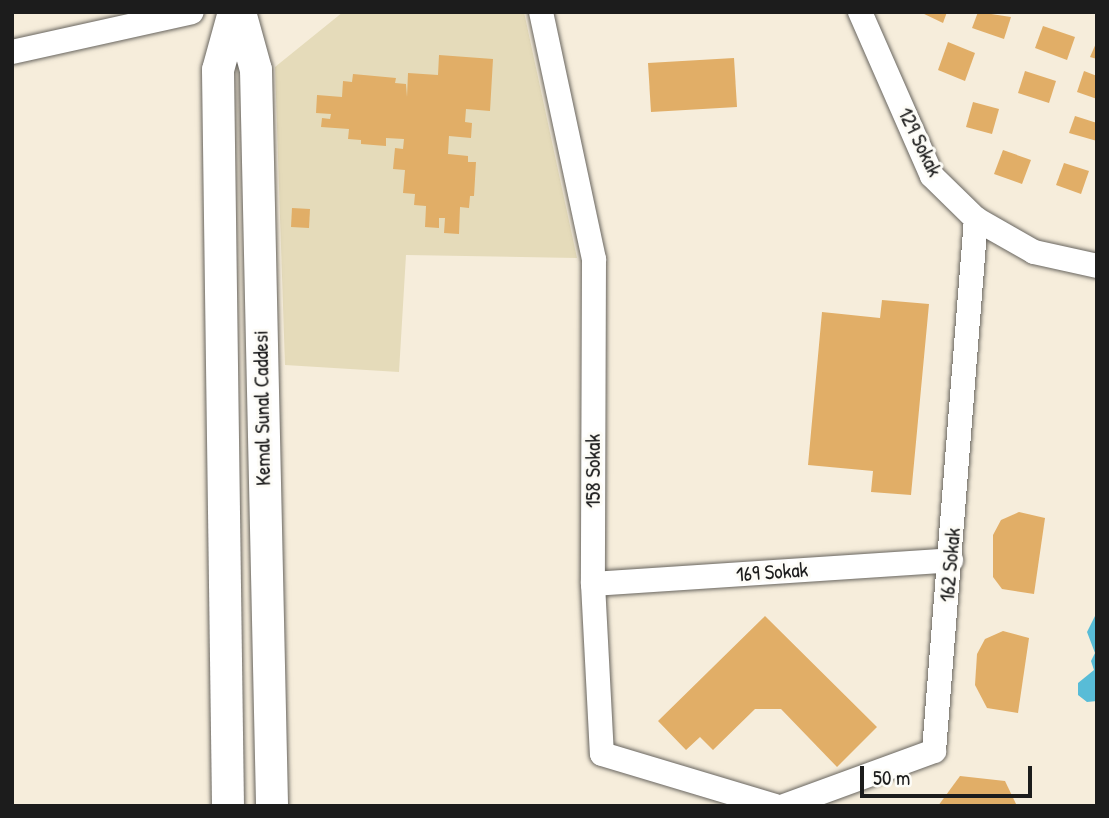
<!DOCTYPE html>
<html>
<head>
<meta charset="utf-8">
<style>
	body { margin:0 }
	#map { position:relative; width:1109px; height:818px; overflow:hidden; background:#f6eddb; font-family:"Patrick Hand",sans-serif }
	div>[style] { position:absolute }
	.built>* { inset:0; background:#e5dbba }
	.water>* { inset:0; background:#58bcd7 }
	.building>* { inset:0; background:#e1ae67 }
	.roads { filter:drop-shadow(0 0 2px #68655f) drop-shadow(0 0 2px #68655f) }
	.minor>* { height:24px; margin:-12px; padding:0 12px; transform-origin:12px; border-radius:12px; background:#fff }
	.tertiary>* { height:32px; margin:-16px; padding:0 16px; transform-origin:16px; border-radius:16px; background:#fff }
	span { translate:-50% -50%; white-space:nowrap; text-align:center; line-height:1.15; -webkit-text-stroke:6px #fdfcf7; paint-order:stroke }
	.street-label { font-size:21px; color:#1c1c1c }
	.frame { position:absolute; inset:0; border:14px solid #1c1c1c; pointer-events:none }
	.scale { position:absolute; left:860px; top:766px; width:172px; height:32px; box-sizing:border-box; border:4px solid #1c1c1c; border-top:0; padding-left:9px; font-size:21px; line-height:24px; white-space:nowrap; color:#1c1c1c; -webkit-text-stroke:5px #fdfcf7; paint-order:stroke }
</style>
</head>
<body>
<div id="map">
	<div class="built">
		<i style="clip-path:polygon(343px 12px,524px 12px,577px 258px,406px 255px,399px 372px,285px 365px,275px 67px)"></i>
	</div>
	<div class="water">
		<i style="clip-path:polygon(1097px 612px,1097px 701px,1087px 702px,1078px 695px,1078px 683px,1094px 670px,1091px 661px,1095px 653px,1087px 632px)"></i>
	</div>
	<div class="building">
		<i style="clip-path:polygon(920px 12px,947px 12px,943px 23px)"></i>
		<i style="clip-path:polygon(978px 12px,1011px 17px,1004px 39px,972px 28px)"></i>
		<i style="clip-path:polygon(1043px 26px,1075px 37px,1067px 60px,1035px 48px)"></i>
		<i style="clip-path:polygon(1097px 41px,1097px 59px,1090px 57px)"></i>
		<i style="clip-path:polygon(948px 42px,975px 53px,965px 81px,938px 70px)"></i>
		<i style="clip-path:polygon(439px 55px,493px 59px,490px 111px,466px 109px,465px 122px,472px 123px,471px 138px,449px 136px,448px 154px,468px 156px,468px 162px,476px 162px,474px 196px,470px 196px,469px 208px,460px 207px,459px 234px,444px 233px,445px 218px,439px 218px,439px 228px,425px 227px,426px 206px,414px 205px,415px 194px,403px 193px,405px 170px,393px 169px,395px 148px,403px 149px,404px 139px,386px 138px,386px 146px,361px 144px,361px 140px,348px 139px,349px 129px,321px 127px,322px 118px,330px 119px,331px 114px,316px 113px,317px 95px,342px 97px,343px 81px,352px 82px,353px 74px,396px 78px,395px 83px,406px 84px,407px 97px,408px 73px,438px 75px)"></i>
		<i style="clip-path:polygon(734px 58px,737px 107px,651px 112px,648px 63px)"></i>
		<i style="clip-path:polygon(1025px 71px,1056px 81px,1049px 103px,1018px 93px)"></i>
		<i style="clip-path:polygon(1084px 71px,1097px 76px,1097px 99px,1077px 92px)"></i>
		<i style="clip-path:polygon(973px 102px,999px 109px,992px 134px,966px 127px)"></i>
		<i style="clip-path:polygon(1075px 116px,1097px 123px,1097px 141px,1069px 133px)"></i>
		<i style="clip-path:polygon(1003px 150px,1031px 160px,1022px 184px,994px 174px)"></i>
		<i style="clip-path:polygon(1064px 163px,1089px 171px,1081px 194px,1056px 185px)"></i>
		<i style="clip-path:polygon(292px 208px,310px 209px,309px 228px,291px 227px)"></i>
		<i style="clip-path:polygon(882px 300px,929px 304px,911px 495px,871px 492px,873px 471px,808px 465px,822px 312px,880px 318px)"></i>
		<i style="clip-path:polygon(1019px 512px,1045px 518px,1034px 594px,1002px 589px,993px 577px,993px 535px,1001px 520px)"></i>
		<i style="clip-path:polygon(765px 616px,877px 727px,837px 767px,781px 709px,755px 709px,713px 750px,700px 737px,686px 750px,658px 721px)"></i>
		<i style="clip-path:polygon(1003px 631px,1029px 638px,1018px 713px,987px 708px,975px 685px,977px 654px,985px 639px)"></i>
		<i style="clip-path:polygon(960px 776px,1005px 781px,1017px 806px,938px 806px)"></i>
	</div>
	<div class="roads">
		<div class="minor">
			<i style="left:541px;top:12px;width:253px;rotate:77.9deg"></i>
			<i style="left:594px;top:259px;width:325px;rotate:90.2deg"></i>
			<i style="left:593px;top:584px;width:170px;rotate:87deg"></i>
			<i style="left:602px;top:754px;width:181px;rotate:16.7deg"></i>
			<i style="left:860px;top:12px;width:179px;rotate:66.3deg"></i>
			<i style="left:932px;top:176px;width:62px;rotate:44.3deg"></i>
			<i style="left:976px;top:219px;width:67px;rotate:29.6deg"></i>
			<i style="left:1034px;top:252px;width:65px;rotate:12.5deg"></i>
			<i style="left:12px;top:52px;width:184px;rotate:-12.5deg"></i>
			<i style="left:593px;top:584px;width:359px;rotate:-3.8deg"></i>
			<i style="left:784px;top:806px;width:160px;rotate:-20.1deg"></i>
			<i style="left:934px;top:751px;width:534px;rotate:-85.49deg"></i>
		</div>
		<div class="tertiary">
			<i style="left:240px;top:12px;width:60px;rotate:74.6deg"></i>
			<i style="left:256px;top:70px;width:736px;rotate:88.75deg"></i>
			<i style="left:228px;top:806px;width:736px;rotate:-90.78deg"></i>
			<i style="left:218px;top:70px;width:60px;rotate:-74.6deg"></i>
		</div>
	</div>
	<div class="street-label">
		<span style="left:920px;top:142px;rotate:64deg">129 Sokak</span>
		<span style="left:262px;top:408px;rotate:-91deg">Kemal Sunal Caddesi</span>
		<span style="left:593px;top:471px;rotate:-90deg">158 Sokak</span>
		<span style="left:950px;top:565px;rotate:-85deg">162 Sokak</span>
		<span style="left:772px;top:572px;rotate:-4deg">169 Sokak</span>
	</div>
	<div class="frame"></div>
	<div class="scale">50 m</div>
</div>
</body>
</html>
